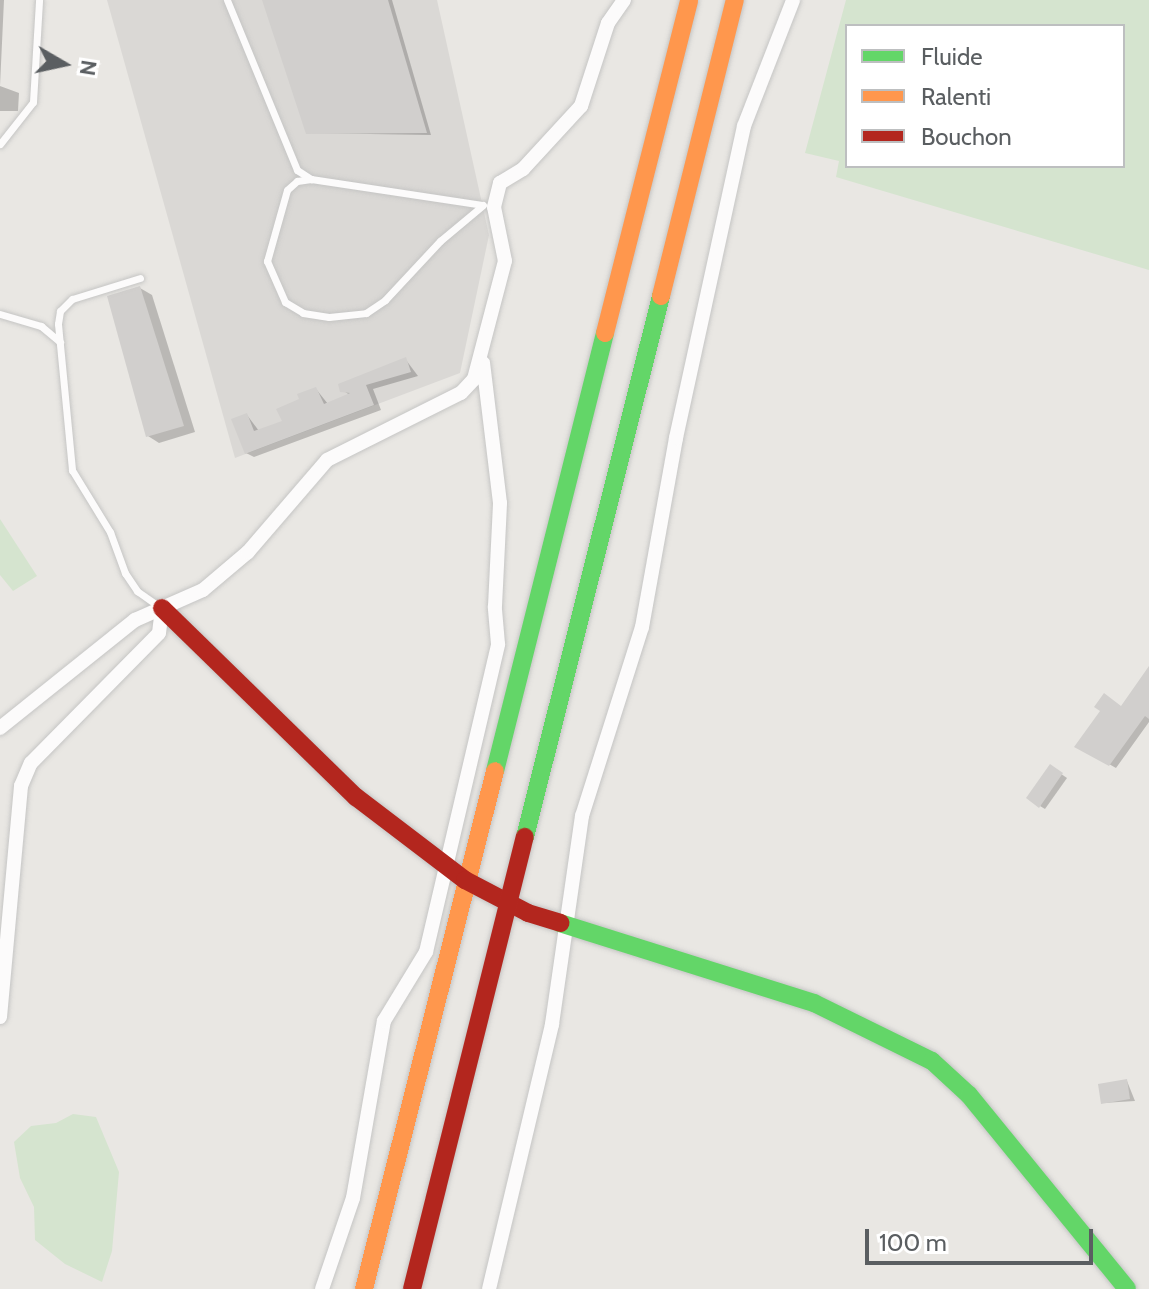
<!DOCTYPE html>
<html>
<head>
<meta charset="utf-8">
<style>
	body { margin:0 }
	#map { position:relative; width:1149px; height:1289px; overflow:hidden; background:#e9e7e3; font-family:Cabin,sans-serif }
	div>[style] { position:absolute }
	.industrial>* { inset:0; background:#dad8d5 }
	.green>* { inset:0; background:#d5e4cf }
	.shadow>* { inset:0; background:#0003 }
	.building>* { inset:0; background:#d1cfcd }
	.roads { filter:drop-shadow(0 0 2px #c5c5c4) drop-shadow(0 0 2px #c5c5c4) }
	.lane>* { height:7px; margin:-3.5px; padding:0 3.5px; transform-origin:3.5px; border-radius:3.5px; background:#fcfbfb }
	.street>* { height:14px; margin:-7px; padding:0 7px; transform-origin:7px; border-radius:7px; background:#fcfbfb }
	.fast>* { height:18px; margin:-9px; padding:0 9px; transform-origin:9px; border-radius:9px; background:#63d668 }
	.slow>* { height:18px; margin:-9px; padding:0 9px; transform-origin:9px; border-radius:9px; background:#ff974d }
	.jam>* { height:18px; margin:-9px; padding:0 9px; transform-origin:9px; border-radius:9px; background:#b3261e }
	span { translate:-50% -50%; white-space:nowrap; text-align:center; line-height:1.15; -webkit-text-stroke:7px #fff; paint-order:stroke }
	.legend { position:absolute; left:845px; top:24px; width:280px; height:144px; box-sizing:border-box; background:#fff; border:2px solid #bdbfc0; margin:0; padding:10px 14px; list-style:none; font-size:24px; color:#5a5e61 }
	.legend li { display:flex; align-items:center; gap:16px; height:40px }
	.legend b { width:40px; border:2px solid #bdbfc0 }
	.north { position:absolute; left:24px; top:24px; width:80px; height:80px; -webkit-text-stroke:6px #fff; paint-order:stroke; rotate:99deg; font-size:22px; font-weight:700; line-height:32px; text-align:center; color:#5a5e61 }
	.north::after { content:''; display:block; margin:auto; width:28px; height:36px; background:#5a5e61; clip-path:polygon(50% 0,100% 100%,50% 72%,0 100%) }
	.scale { position:absolute; left:865px; top:1229px; width:228px; height:36px; box-sizing:border-box; border:4px solid #5a5e61; border-top:0; padding-left:10px; font-size:24px; line-height:28px; white-space:nowrap; color:#5a5e61; -webkit-text-stroke:6px #fff; paint-order:stroke }
</style>
</head>
<body>
<div id="map">
	<div class="industrial">
		<i style="clip-path:polygon(107px 0,437px 0,489px 235px,460px 373px,235px 458px)"></i>
	</div>
	<div class="green">
		<i style="clip-path:polygon(evenodd,846px 0,1149px 0,1149px 270px,836px 177px,839px 161px,805px 153px,846px 0,1123px 26px,1123px 166px,847px 166px,847px 26px,1123px 26px)"></i>
		<i style="clip-path:polygon(0 519px,37px 576px,13px 591px,0 575px)"></i>
		<i style="clip-path:polygon(73px 1114px,96px 1117px,119px 1172px,112px 1251px,102px 1282px,65px 1264px,35px 1240px,34px 1207px,20px 1178px,14px 1142px,31px 1126px,56px 1123px)"></i>
	</div>
	<div class="shadow">
		<i style="clip-path:polygon(0 0,4px 0,0 86px,19px 93px,18px 111px,0 111px)"></i>
		<i style="clip-path:polygon(264px 0,392px 0,431px 135px,308px 133px)"></i>
		<i style="clip-path:polygon(140px 288px,152px 295px,195px 432px,159px 443px,148px 436px)"></i>
		<i style="clip-path:polygon(406px 360px,418px 376px,373px 389px,381px 410px,254px 457px,246px 453px,247px 415px,259px 431px,284px 422px,316px 389px,328px 404px,350px 395px,342px 390px)"></i>
		<i style="clip-path:polygon(1149px 670px,1149px 722px,1116px 768px,1077px 746px,1122px 708px)"></i>
		<i style="clip-path:polygon(1051px 767px,1067px 778px,1045px 809px,1040px 806px)"></i>
		<i style="clip-path:polygon(1127px 1081px,1135px 1101px,1103px 1103px)"></i>
	</div>
	<div class="building">
		<i style="clip-path:polygon(262px 0,388px 0,427px 133px,306px 134px)"></i>
		<i style="clip-path:polygon(140px 286px,184px 426px,146px 437px,107px 296px)"></i>
		<i style="clip-path:polygon(406px 357px,411px 372px,366px 385px,374px 405px,245px 454px,231px 419px,247px 413px,254px 431px,282px 421px,276px 409px,299px 399px,297px 394px,316px 387px,324px 404px,350px 393px,340px 392px,338px 384px)"></i>
		<i style="clip-path:polygon(1149px 666px,1149px 719px,1145px 716px,1109px 766px,1074px 747px,1100px 711px,1094px 707px,1104px 693px,1121px 706px)"></i>
		<i style="clip-path:polygon(1050px 764px,1063px 773px,1039px 808px,1026px 798px)"></i>
		<i style="clip-path:polygon(1127px 1079px,1130px 1099px,1101px 1104px,1098px 1084px)"></i>
	</div>
	<div class="roads">
		<div class="lane">
			<i style="left:227px;top:0;width:184px;rotate:67.6deg"></i>
			<i style="left:297px;top:170px;width:17px;rotate:33deg"></i>
			<i style="left:311px;top:179px;width:173px;rotate:8.6deg"></i>
			<i style="left:0;top:144px;width:53px;rotate:-51.8deg"></i>
			<i style="left:33px;top:102px;width:102px;rotate:-86.6deg"></i>
			<i style="left:311px;top:179px;width:14px;rotate:172deg"></i>
			<i style="left:297px;top:181px;width:13px;rotate:138deg"></i>
			<i style="left:287px;top:190px;width:74px;rotate:105.7deg"></i>
			<i style="left:267px;top:261px;width:45px;rotate:66.3deg"></i>
			<i style="left:285px;top:302px;width:21px;rotate:31deg"></i>
			<i style="left:303px;top:313px;width:26px;rotate:9deg"></i>
			<i style="left:329px;top:317px;width:37px;rotate:-6deg"></i>
			<i style="left:366px;top:313px;width:23px;rotate:-34deg"></i>
			<i style="left:385px;top:300px;width:81px;rotate:-47deg"></i>
			<i style="left:440px;top:241px;width:56px;rotate:-39.9deg"></i>
			<i style="left:140px;top:278px;width:71px;rotate:162.8deg"></i>
			<i style="left:72px;top:299px;width:17px;rotate:135deg"></i>
			<i style="left:60px;top:311px;width:13px;rotate:99deg"></i>
			<i style="left:58px;top:324px;width:147px;rotate:84.5deg"></i>
			<i style="left:72px;top:470px;width:73px;rotate:58.5deg"></i>
			<i style="left:110px;top:532px;width:44px;rotate:69.9deg"></i>
			<i style="left:125px;top:573px;width:22px;rotate:56deg"></i>
			<i style="left:137px;top:591px;width:28px;rotate:35deg"></i>
			<i style="left:0;top:314px;width:43px;rotate:16.3deg"></i>
			<i style="left:41px;top:326px;width:25px;rotate:40deg"></i>
		</div>
		<div class="street">
			<i style="left:0;top:728px;width:173px;rotate:-38.7deg"></i>
			<i style="left:135px;top:620px;width:74px;rotate:-23.8deg"></i>
			<i style="left:203px;top:590px;width:59px;rotate:-40.2deg"></i>
			<i style="left:248px;top:552px;width:121px;rotate:-49.3deg"></i>
			<i style="left:327px;top:460px;width:150px;rotate:-26.6deg"></i>
			<i style="left:461px;top:393px;width:19px;rotate:-47deg"></i>
			<i style="left:474px;top:379px;width:122px;rotate:-75.3deg"></i>
			<i style="left:505px;top:261px;width:55px;rotate:-101.5deg"></i>
			<i style="left:494px;top:207px;width:25px;rotate:-76deg"></i>
			<i style="left:500px;top:183px;width:27px;rotate:-31deg"></i>
			<i style="left:523px;top:169px;width:86px;rotate:-47.4deg"></i>
			<i style="left:581px;top:106px;width:87px;rotate:-72deg"></i>
			<i style="left:608px;top:23px;width:28px;rotate:-55deg"></i>
			<i style="left:0;top:1017px;width:232px;rotate:-84.8deg"></i>
			<i style="left:21px;top:786px;width:25px;rotate:-67deg"></i>
			<i style="left:31px;top:763px;width:182px;rotate:-45.4deg"></i>
			<i style="left:159px;top:633px;width:25px;rotate:-83deg"></i>
			<i style="left:322px;top:1289px;width:96px;rotate:-71.2deg"></i>
			<i style="left:353px;top:1198px;width:180px;rotate:-80.1deg"></i>
			<i style="left:384px;top:1021px;width:81px;rotate:-58.7deg"></i>
			<i style="left:426px;top:952px;width:316px;rotate:-76.8deg"></i>
			<i style="left:498px;top:644px;width:38px;rotate:-95deg"></i>
			<i style="left:495px;top:606px;width:103px;rotate:-87.2deg"></i>
			<i style="left:500px;top:503px;width:141px;rotate:-96.9deg"></i>
			<i style="left:489px;top:1289px;width:272px;rotate:-76.6deg"></i>
			<i style="left:552px;top:1024px;width:210px;rotate:-81.8deg"></i>
			<i style="left:582px;top:816px;width:198px;rotate:-72.4deg"></i>
			<i style="left:642px;top:627px;width:192px;rotate:-79.8deg"></i>
			<i style="left:676px;top:438px;width:319px;rotate:-77.7deg"></i>
			<i style="left:744px;top:126px;width:135px;rotate:-68.7deg"></i>
		</div>
		<div class="fast">
			<i style="left:495px;top:771px;width:452px;rotate:-75.9deg"></i>
			<i style="left:525px;top:837px;width:558px;rotate:-75.89deg"></i>
			<i style="left:560px;top:923px;width:266px;rotate:17.5deg"></i>
			<i style="left:814px;top:1003px;width:131px;rotate:26.2deg"></i>
			<i style="left:932px;top:1061px;width:50px;rotate:42.6deg"></i>
			<i style="left:969px;top:1095px;width:250px;rotate:50.8deg"></i>
		</div>
		<div class="slow">
			<i style="left:661px;top:296px;width:305px;rotate:-76deg"></i>
			<i style="left:605px;top:333px;width:343px;rotate:-75.8deg"></i>
			<i style="left:364px;top:1289px;width:534px;rotate:-75.81deg"></i>
		</div>
		<div class="jam">
			<i style="left:162px;top:608px;width:271px;rotate:44.3deg"></i>
			<i style="left:356px;top:797px;width:137px;rotate:37.3deg"></i>
			<i style="left:465px;top:880px;width:71px;rotate:27.6deg"></i>
			<i style="left:528px;top:913px;width:34px;rotate:17deg"></i>
			<i style="left:412px;top:1289px;width:466px;rotate:-76deg"></i>
		</div>
	</div>
	<ul class="legend">
	<li><b style="height:10px;background:#63d668"></b>Fluide</li>
	<li><b style="height:10px;background:#ff974d"></b>Ralenti</li>
	<li><b style="height:10px;background:#b3261e"></b>Bouchon</li>
	</ul>
	<div class="north">N</div>
	<div class="scale">100 m</div>
</div>
</body>
</html>
